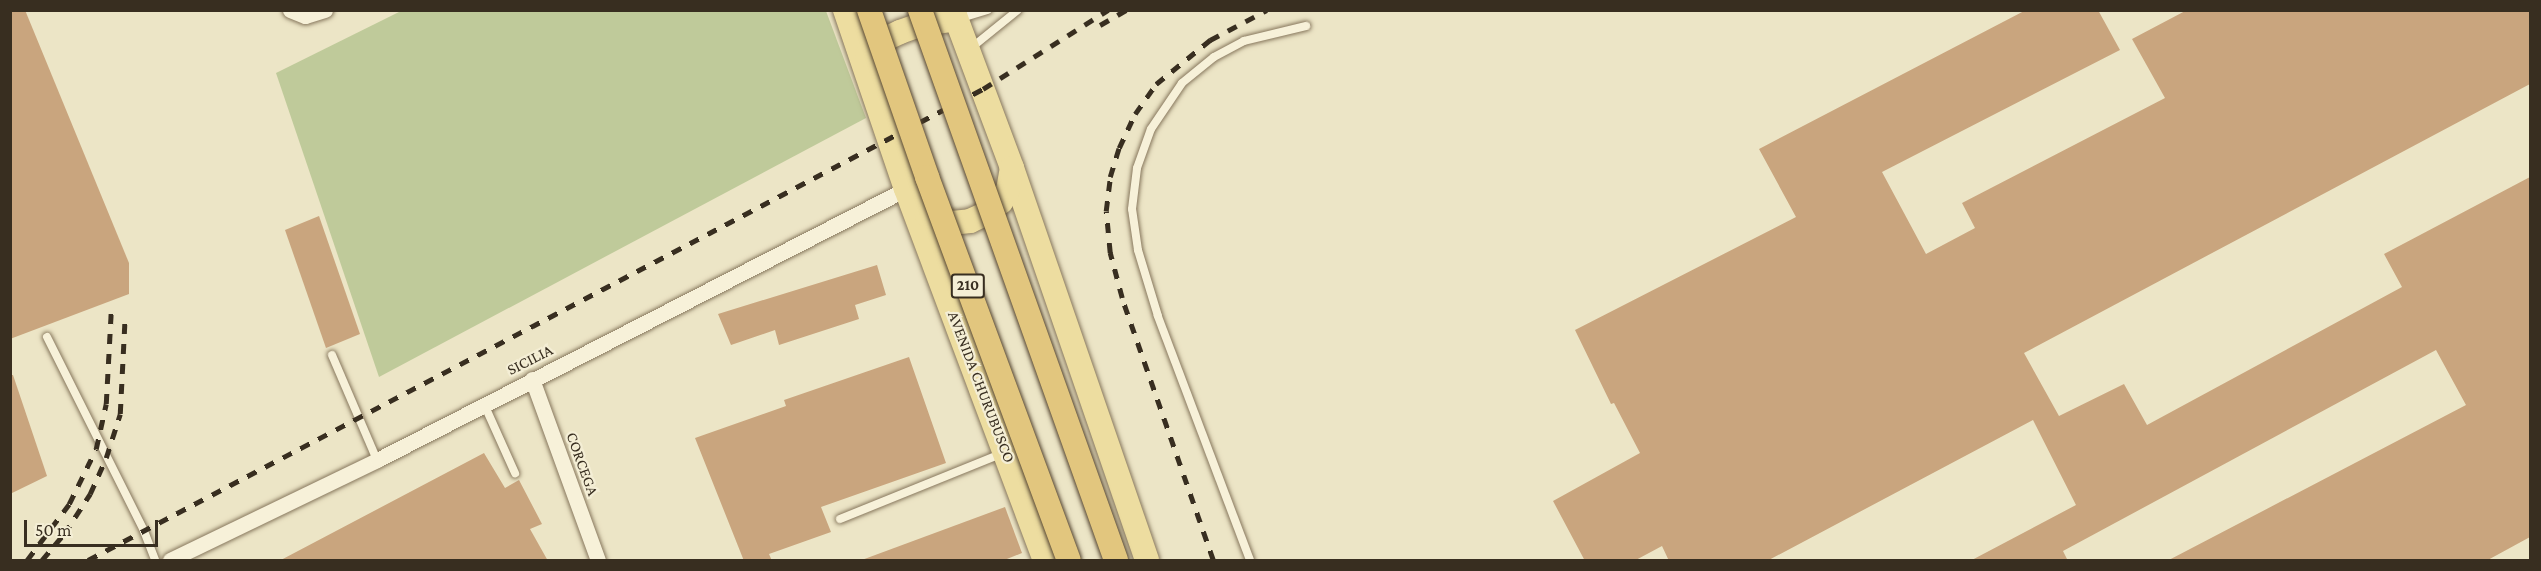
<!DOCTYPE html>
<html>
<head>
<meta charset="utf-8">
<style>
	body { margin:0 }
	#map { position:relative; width:2541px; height:571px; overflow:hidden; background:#ece5c6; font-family:"Crimson Pro",serif }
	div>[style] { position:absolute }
	.green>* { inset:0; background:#bfca9a }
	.building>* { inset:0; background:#c9a57e }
	.roads { filter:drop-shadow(0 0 2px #87775d) drop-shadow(0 0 2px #87775d) }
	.service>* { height:8px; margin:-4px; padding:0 4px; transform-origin:4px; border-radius:4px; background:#f7f1d9 }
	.minor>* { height:15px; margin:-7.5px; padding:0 7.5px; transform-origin:7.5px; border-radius:7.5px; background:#f7f1d9 }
	.primary>* { height:24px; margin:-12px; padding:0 12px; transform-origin:12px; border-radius:12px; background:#eddda0 }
	.rail>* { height:4.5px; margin-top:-2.25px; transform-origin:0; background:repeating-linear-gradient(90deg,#382e20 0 10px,transparent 0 20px) }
	.bridges { filter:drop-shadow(0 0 2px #554530) drop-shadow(0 0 2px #554530) }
	.trunk-bridge>* { height:24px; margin:-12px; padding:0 12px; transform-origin:12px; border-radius:12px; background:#e2c67e }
	span { translate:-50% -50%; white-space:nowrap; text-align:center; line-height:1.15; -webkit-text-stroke:4.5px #f4eed5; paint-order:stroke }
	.shield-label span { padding:2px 4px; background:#f4eed5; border:2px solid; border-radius:4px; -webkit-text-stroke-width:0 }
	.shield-label { font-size:15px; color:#382e20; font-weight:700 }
	.street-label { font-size:16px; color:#382e20 }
	.frame { position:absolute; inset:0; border:12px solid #382e20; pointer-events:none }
	.scale { position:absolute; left:24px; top:520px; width:134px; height:27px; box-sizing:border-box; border:3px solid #382e20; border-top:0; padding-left:8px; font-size:18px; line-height:21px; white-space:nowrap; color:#382e20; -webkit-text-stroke:4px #f4eed5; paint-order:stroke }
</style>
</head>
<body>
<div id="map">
	<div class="green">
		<i style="clip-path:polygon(401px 11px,826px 11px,866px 118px,379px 377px,276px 73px)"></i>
	</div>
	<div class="building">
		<i style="clip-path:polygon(10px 10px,25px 10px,129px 263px,129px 294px,10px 339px)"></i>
		<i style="clip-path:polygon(2026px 10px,2098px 10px,2120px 50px,1882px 172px,1926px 254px,1975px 228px,1962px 203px,2165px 98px,2132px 39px,2187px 10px,2530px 10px,2530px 84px,2024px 353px,2059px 416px,2124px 384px,2147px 425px,2402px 287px,2384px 254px,2530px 177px,2530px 537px,2486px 561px,2167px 561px,2466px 405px,2436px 350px,2063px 551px,2068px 561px,1970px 561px,2076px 505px,2033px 420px,1767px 561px,1669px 561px,1662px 546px,1634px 561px,1585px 561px,1553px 501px,1640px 453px,1614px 403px,1611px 404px,1575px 330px,1796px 217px,1759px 149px)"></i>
		<i style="clip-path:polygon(319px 216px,360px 334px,326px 348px,285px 230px)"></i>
		<i style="clip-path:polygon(877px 265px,886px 295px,855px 305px,859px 319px,779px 345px,775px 330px,731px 345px,718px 314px)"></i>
		<i style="clip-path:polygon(909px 357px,946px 463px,821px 507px,831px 532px,769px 554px,772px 561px,744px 561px,695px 438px,786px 406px,784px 400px)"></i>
		<i style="clip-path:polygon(10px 375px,13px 375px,47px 476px,10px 494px)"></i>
		<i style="clip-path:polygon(484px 453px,505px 488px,519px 480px,542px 524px,530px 529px,548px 561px,279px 561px)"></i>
		<i style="clip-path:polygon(1005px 507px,1022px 553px,1002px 561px,859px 561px)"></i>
	</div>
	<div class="roads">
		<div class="service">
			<i style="left:958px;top:19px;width:31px;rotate:-17deg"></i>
			<i style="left:971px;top:48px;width:60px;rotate:-39deg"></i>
			<i style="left:47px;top:337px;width:217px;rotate:63.4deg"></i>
			<i style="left:144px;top:531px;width:31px;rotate:69deg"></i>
			<i style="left:332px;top:355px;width:114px;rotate:66.8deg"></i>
			<i style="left:484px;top:404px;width:76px;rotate:65.8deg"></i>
			<i style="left:840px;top:519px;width:174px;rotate:-22deg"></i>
			<i style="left:1250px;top:560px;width:261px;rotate:-110.7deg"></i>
			<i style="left:1158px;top:316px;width:69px;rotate:-106.9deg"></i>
			<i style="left:1138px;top:250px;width:41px;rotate:-98.3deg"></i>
			<i style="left:1132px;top:209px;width:41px;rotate:-83deg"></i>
			<i style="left:1137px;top:168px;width:41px;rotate:-70.3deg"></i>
			<i style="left:1151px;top:129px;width:55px;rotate:-56deg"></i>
			<i style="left:1182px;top:83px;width:41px;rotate:-39.1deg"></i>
			<i style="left:1214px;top:57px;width:34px;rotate:-28deg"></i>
			<i style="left:1244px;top:41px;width:64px;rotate:-13.6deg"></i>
		</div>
		<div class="minor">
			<i style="left:290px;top:10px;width:16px;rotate:22deg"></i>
			<i style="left:305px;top:16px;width:21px;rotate:-17deg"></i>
			<i style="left:532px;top:379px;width:193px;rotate:70deg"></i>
			<i style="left:170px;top:560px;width:230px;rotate:-25.8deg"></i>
			<i style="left:377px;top:460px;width:594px;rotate:-27.13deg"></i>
		</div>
		<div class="primary">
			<i style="left:845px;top:10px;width:189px;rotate:71.2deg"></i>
			<i style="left:906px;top:189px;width:396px;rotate:69.5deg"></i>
			<i style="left:953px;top:10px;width:169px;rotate:69.5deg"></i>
			<i style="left:1012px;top:168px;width:415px;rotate:71deg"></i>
			<i style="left:867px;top:55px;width:24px;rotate:-42deg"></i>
			<i style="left:885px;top:39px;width:17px;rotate:-25deg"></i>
			<i style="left:900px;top:32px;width:20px;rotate:-20deg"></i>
			<i style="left:919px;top:25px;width:37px;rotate:-9deg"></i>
			<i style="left:927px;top:215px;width:26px;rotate:18deg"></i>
			<i style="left:952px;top:223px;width:18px;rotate:-6deg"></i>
			<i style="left:970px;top:221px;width:17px;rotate:-25deg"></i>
			<i style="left:985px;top:214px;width:20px;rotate:-37deg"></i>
			<i style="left:1001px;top:202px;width:14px;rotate:-60deg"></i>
			<i style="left:1008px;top:190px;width:22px;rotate:-80deg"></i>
		</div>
	</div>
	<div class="rail">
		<i style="left:1100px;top:25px;width:30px;rotate:-30deg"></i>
		<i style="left:27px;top:560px;width:70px;rotate:-53.1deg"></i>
		<i style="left:69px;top:504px;width:61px;rotate:-63.9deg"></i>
		<i style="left:96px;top:449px;width:46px;rotate:-77.5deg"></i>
		<i style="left:106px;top:404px;width:92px;rotate:-86.9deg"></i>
		<i style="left:42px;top:560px;width:34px;rotate:-50deg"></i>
		<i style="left:64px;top:534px;width:48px;rotate:-57deg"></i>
		<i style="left:90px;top:494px;width:39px;rotate:-66deg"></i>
		<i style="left:106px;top:458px;width:46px;rotate:-72.3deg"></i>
		<i style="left:120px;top:414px;width:99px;rotate:-87.1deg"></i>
		<i style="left:88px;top:560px;width:1011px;rotate:-27.76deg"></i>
		<i style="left:983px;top:89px;width:148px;rotate:-32.3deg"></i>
		<i style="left:1213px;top:560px;width:277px;rotate:-109.2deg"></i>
		<i style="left:1122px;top:298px;width:47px;rotate:-104.9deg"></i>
		<i style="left:1110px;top:253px;width:42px;rotate:-95.4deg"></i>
		<i style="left:1106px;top:211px;width:34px;rotate:-83deg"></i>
		<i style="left:1110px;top:177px;width:30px;rotate:-73deg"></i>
		<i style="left:1119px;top:148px;width:38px;rotate:-65deg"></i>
		<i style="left:1135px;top:114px;width:37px;rotate:-55deg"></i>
		<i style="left:1156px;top:84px;width:70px;rotate:-39.2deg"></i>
		<i style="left:1210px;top:40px;width:64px;rotate:-27.8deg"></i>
	</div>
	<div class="bridges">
		<div class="trunk-bridge">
			<i style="left:869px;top:10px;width:177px;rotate:70.8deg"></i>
			<i style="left:927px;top:177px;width:408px;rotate:69.7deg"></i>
			<i style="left:920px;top:10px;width:584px;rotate:70.39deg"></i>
		</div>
	</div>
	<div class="shield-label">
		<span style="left:968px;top:286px">210</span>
	</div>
	<div class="street-label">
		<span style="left:530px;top:360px;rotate:-27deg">SICILIA</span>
		<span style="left:981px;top:387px;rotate:69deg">AVENIDA CHURUBUSCO</span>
		<span style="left:582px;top:464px;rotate:70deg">CORCEGA</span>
	</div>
	<div class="frame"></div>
	<div class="scale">50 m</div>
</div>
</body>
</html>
